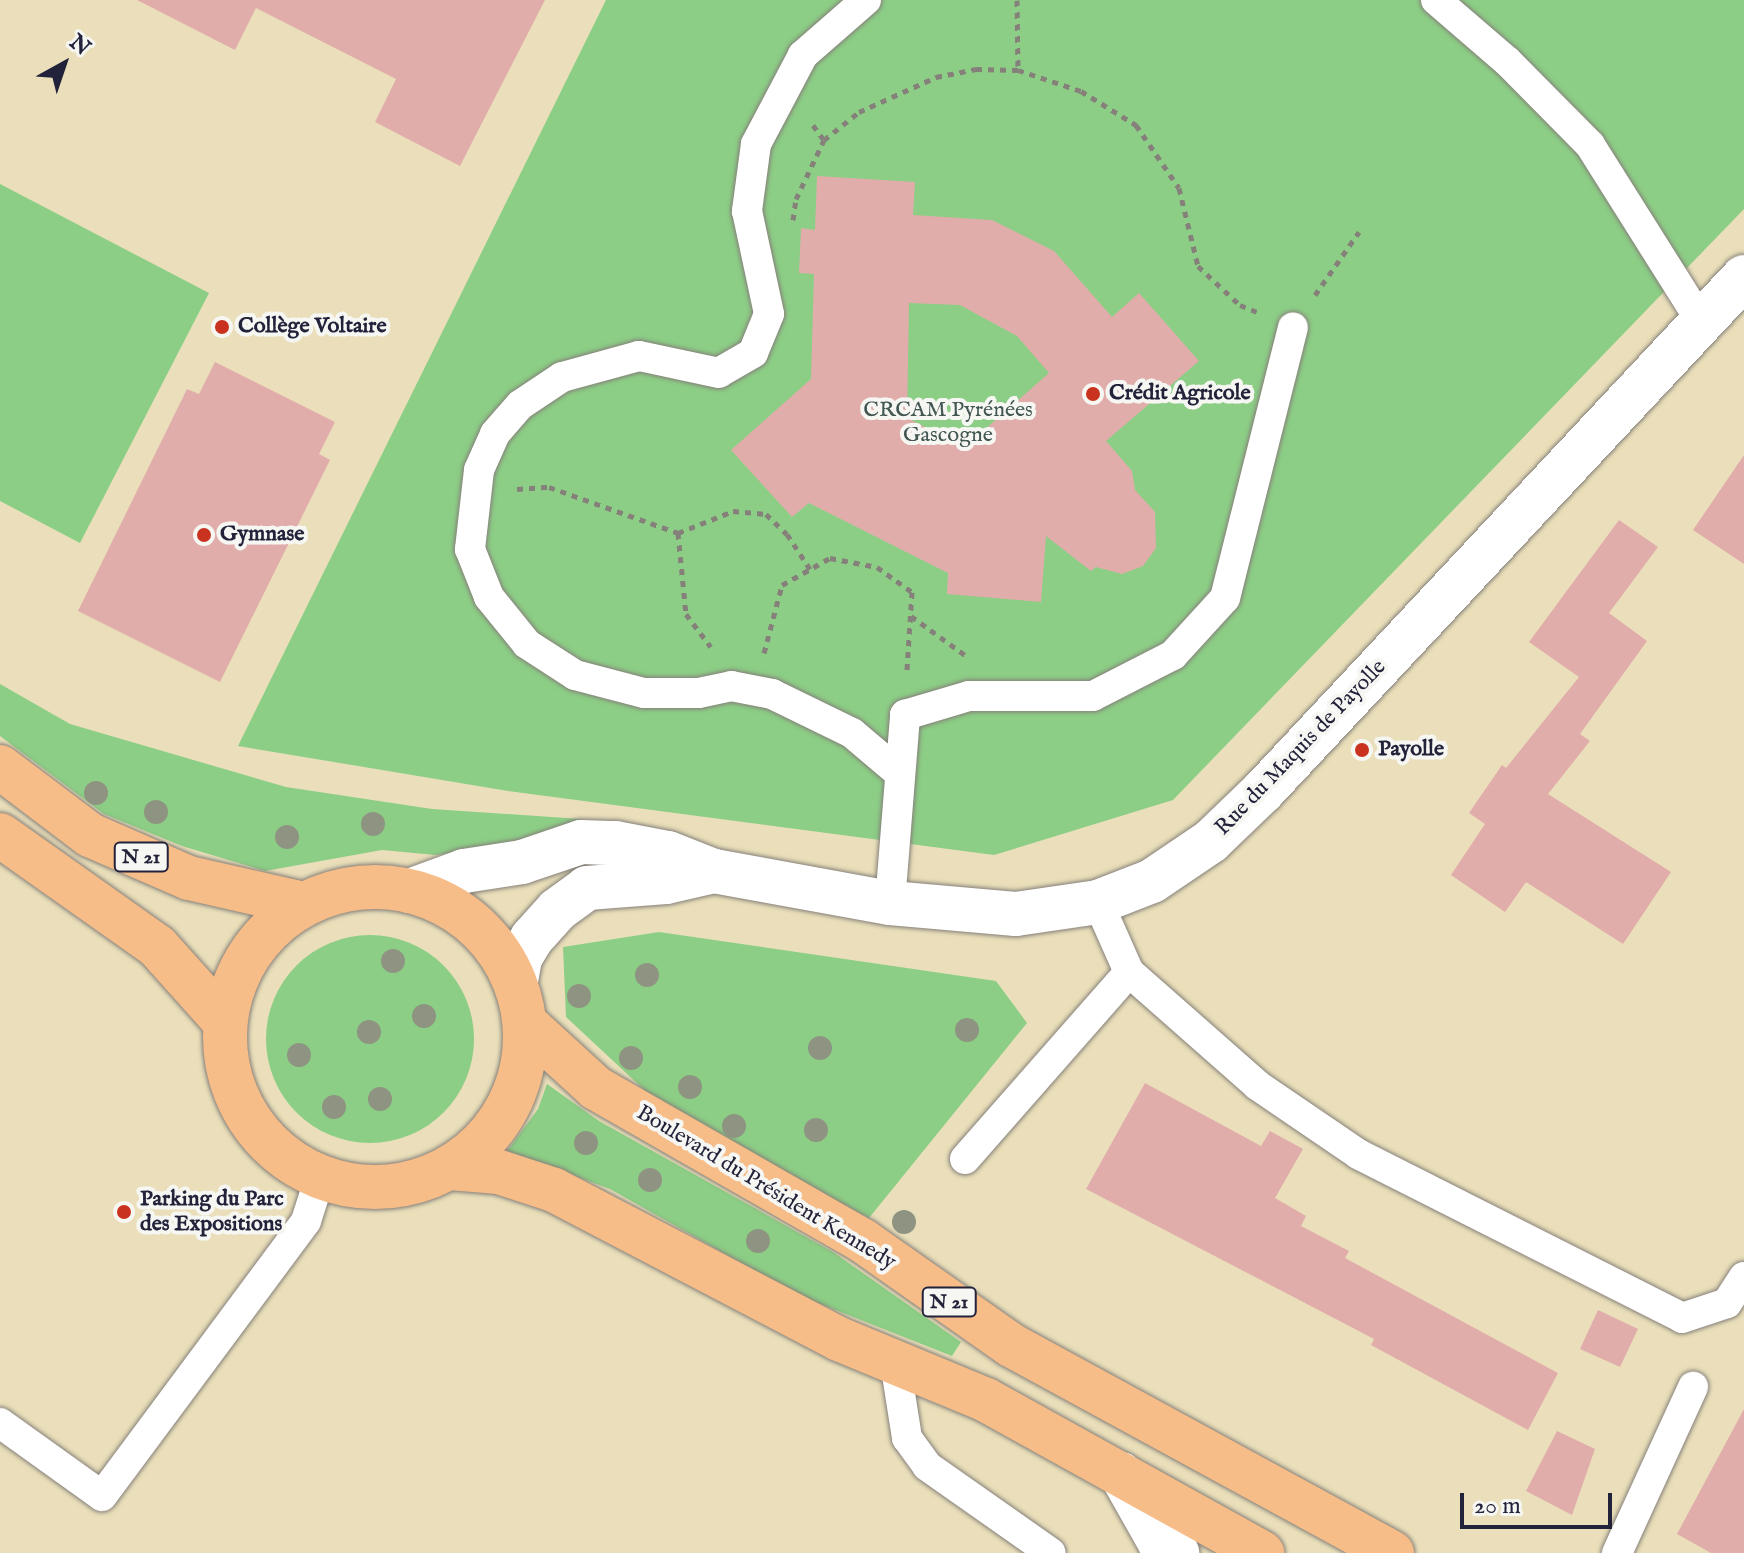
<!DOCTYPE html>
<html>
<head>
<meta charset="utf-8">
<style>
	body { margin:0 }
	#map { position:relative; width:1744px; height:1553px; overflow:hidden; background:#eadfba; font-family:"IM FELL English",serif }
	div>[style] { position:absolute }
	.green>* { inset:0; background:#8cce86 }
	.round { border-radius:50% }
	.building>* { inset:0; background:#e1adab }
	.path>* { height:5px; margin-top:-2.5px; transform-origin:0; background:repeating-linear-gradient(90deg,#86807a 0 6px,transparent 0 12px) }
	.roads { filter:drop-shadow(0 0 2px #86807a) drop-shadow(0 0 2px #86807a) }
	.service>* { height:30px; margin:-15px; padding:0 15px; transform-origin:15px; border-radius:15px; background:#fff }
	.minor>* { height:44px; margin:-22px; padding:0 22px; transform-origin:22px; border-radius:22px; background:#fff }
	.tertiary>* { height:44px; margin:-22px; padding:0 22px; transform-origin:22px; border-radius:22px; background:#fff }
	.primary>* { height:44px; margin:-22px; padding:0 22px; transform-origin:22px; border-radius:22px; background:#f7bd88 }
	.primary>.ring { margin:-22px; padding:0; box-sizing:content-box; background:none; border:44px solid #f7bd88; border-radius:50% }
	.trees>* { width:24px; height:24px; margin:-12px; border-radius:50%; background:#8e9481 }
	.dots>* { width:22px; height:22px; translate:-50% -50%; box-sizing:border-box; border:4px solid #f6f6f2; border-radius:50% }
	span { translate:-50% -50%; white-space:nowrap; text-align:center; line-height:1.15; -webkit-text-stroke:8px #f6f6f2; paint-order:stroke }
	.shield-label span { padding:2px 6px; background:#f6f6f2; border:2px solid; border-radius:6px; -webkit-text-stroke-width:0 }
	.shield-label { font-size:20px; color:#22223b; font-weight:700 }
	.poi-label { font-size:22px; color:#22223b; font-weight:700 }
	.left { translate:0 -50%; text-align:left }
	.park-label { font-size:22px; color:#425652 }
	.street-label { font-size:22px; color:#22223b }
	.north { position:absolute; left:24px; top:24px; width:80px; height:80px; -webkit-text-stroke:6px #f6f6f2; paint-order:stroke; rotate:40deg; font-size:22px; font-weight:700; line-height:32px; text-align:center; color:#22223b }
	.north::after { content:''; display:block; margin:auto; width:28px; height:36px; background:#22223b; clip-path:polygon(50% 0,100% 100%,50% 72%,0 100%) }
	.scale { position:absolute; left:1460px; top:1493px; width:152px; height:36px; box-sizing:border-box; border:4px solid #22223b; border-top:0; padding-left:10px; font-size:24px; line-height:28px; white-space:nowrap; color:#22223b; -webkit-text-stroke:6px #f6f6f2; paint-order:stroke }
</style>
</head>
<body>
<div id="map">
	<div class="green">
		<i style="clip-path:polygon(606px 0,1744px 0,1744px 209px,1173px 800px,994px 855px,508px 791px,238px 746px)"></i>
		<i style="clip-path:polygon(0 184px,209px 293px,80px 543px,0 501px)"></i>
		<i style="clip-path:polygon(0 684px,70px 724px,286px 787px,432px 809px,581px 819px,566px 835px,533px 844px,435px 855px,382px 850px,265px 871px,182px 846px,104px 814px,0 736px)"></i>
		<i style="clip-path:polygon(659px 932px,996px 981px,1027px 1023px,869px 1218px,669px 1113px,566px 1017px,563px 947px)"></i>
		<i class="round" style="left:266px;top:935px;width:208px;height:208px"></i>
		<i style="clip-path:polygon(547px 1084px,599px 1121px,833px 1252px,961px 1342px,952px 1356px,800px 1296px,610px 1189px,507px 1151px,538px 1109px)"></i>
	</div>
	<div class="building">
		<i style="clip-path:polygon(137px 0,545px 0,460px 166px,375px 122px,396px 79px,256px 8px,235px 50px)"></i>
		<i style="clip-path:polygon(evenodd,817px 176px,915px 182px,913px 215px,992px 220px,1054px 251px,1112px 317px,1139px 293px,1199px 361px,1106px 441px,1132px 471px,1135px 490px,1155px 512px,1156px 548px,1143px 566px,1122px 574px,1096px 567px,1091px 571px,1046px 536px,1041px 602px,947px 594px,948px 573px,809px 503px,792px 517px,731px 450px,811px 379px,814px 274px,799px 273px,801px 228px,815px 230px,817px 176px,909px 303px,960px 305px,1017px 336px,1049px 373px,965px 447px,907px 418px,909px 303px)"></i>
		<i style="clip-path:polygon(215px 362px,335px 422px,319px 454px,330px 460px,220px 682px,78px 611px,187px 389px,199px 394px)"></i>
		<i style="clip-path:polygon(1744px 455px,1744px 564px,1693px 530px)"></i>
		<i style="clip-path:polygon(1619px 520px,1658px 547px,1609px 613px,1647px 641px,1580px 734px,1590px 741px,1548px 794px,1671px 872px,1623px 944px,1526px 882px,1505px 912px,1451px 875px,1485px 824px,1469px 813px,1502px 765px,1506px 768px,1579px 677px,1529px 642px)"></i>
		<i style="clip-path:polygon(1145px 1083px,1261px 1146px,1270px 1131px,1303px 1149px,1275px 1198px,1306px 1216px,1301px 1226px,1349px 1251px,1345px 1258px,1558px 1373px,1528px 1430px,1371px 1345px,1374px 1339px,1086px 1189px)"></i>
		<i style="clip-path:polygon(1598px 1310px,1638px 1329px,1620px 1367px,1580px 1349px)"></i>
		<i style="clip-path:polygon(1744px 1409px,1744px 1553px,1711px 1553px,1677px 1534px)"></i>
		<i style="clip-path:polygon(1557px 1431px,1595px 1449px,1572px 1515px,1526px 1491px)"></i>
	</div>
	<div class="path">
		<i style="left:1017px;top:0;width:70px;rotate:89.2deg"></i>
		<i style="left:813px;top:125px;width:19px;rotate:54deg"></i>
		<i style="left:793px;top:220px;width:21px;rotate:-82deg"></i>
		<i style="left:796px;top:199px;width:65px;rotate:-64.6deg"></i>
		<i style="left:824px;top:140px;width:45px;rotate:-38.7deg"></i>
		<i style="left:859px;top:112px;width:85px;rotate:-24.4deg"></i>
		<i style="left:936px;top:77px;width:41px;rotate:-11.3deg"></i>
		<i style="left:976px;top:69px;width:42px;rotate:1.4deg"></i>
		<i style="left:1018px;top:70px;width:66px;rotate:18.4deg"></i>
		<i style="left:1081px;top:91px;width:65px;rotate:31.7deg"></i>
		<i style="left:1136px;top:125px;width:76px;rotate:55.7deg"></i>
		<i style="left:1179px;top:188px;width:80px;rotate:76.3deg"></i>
		<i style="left:1198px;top:266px;width:57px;rotate:42.9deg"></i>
		<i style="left:1240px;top:305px;width:18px;rotate:22deg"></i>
		<i style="left:1315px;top:295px;width:77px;rotate:-55.1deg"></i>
		<i style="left:517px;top:489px;width:32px;rotate:-4deg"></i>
		<i style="left:549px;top:487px;width:137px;rotate:19.6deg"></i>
		<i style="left:678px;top:533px;width:59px;rotate:-21.8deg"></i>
		<i style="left:733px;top:511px;width:33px;rotate:5deg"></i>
		<i style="left:766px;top:514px;width:29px;rotate:44deg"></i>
		<i style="left:787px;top:534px;width:42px;rotate:56.7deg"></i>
		<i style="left:678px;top:533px;width:81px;rotate:84.4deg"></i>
		<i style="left:686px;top:614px;width:41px;rotate:52.9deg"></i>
		<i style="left:911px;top:616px;width:67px;rotate:35.8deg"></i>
		<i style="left:764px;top:653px;width:70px;rotate:-75.2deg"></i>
		<i style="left:782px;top:585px;width:55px;rotate:-29.4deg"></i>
		<i style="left:830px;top:558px;width:48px;rotate:10.8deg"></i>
		<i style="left:877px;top:567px;width:43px;rotate:35.5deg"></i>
		<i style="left:912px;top:592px;width:78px;rotate:93.7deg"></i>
	</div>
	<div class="roads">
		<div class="service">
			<i style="left:866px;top:0;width:84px;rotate:138.9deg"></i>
			<i style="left:803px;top:55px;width:101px;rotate:117.8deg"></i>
			<i style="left:756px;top:144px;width:68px;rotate:97.7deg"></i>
			<i style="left:747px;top:211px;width:105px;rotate:77.9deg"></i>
			<i style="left:769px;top:314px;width:42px;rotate:112.3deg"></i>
			<i style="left:753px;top:353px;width:39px;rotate:150deg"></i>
			<i style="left:719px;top:373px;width:82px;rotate:-168deg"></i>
			<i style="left:639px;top:356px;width:80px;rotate:164.7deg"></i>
			<i style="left:562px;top:377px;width:50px;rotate:146.3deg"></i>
			<i style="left:520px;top:405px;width:38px;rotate:131deg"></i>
			<i style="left:495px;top:434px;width:39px;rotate:114deg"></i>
			<i style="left:479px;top:470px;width:80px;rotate:96.5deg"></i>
			<i style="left:470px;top:549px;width:52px;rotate:68.4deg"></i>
			<i style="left:489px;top:597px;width:60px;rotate:51deg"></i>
			<i style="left:527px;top:644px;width:57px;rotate:32.9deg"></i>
			<i style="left:575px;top:675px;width:71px;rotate:14.6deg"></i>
			<i style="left:644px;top:693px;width:55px"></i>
			<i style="left:699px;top:693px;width:33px;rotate:-12deg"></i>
			<i style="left:731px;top:686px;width:42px;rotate:11deg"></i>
			<i style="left:772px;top:694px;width:89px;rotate:26deg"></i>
			<i style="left:852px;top:733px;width:60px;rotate:40.3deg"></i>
			<i style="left:1436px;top:0;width:94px;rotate:40.7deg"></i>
			<i style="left:1507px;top:61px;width:118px;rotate:45.3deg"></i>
			<i style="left:1590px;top:145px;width:208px;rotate:57.8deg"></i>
			<i style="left:890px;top:903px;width:189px;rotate:-85.4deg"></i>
			<i style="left:905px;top:715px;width:67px;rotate:-16.5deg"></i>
			<i style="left:969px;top:696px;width:124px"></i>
			<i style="left:1093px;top:696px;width:90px;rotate:-27.1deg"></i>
			<i style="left:1173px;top:655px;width:77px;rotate:-47.6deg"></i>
			<i style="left:1225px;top:598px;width:279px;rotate:-75.9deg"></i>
			<i style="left:1129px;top:972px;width:171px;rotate:41.4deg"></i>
			<i style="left:1257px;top:1085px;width:122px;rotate:34.3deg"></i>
			<i style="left:1358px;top:1154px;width:363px;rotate:26.8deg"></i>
			<i style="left:1682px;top:1318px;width:47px;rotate:-18.4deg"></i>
			<i style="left:1727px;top:1303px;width:31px;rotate:-57deg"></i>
			<i style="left:965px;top:1159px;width:249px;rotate:-48.7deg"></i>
			<i style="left:1129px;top:972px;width:77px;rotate:-113.9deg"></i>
			<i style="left:895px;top:1362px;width:77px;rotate:81deg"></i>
			<i style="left:907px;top:1438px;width:34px;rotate:54deg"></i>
			<i style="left:927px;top:1466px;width:151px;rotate:35.1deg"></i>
			<i style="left:0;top:1423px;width:125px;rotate:35.6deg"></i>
			<i style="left:102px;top:1496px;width:342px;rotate:-53.4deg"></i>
			<i style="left:306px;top:1221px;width:46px;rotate:-72.3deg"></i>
			<i style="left:1617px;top:1553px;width:183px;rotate:-65.4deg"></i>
		</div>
		<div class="minor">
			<i style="left:1121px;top:1474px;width:79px;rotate:60.5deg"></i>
			<i style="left:1160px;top:1543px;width:20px;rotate:30deg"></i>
		</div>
		<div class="tertiary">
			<i style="left:410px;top:891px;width:58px;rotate:-20.3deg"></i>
			<i style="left:464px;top:871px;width:59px;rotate:-8.8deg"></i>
			<i style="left:522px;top:862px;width:62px;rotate:-18.7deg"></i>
			<i style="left:581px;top:842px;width:35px;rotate:2deg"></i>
			<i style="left:616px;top:843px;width:53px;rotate:10.9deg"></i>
			<i style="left:668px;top:853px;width:49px;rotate:21.4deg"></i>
			<i style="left:714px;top:871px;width:179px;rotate:10.3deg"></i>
			<i style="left:890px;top:903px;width:126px;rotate:5deg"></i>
			<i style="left:1016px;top:914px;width:83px;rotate:-8.3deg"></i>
			<i style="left:1098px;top:902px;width:58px;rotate:-21.3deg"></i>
			<i style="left:1152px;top:881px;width:71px;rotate:-34.1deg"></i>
			<i style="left:1211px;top:841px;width:72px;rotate:-43.9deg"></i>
			<i style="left:1263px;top:791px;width:704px;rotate:-46.9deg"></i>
			<i style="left:516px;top:981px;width:23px;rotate:-80deg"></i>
			<i style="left:520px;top:958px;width:23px;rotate:-59deg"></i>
			<i style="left:532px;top:938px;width:38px;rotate:-48deg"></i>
			<i style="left:557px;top:910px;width:37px;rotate:-36deg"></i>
			<i style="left:587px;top:888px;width:79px;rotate:-4.3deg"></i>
			<i style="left:666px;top:882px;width:49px;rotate:-12.9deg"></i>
		</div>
		<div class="primary">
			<i style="left:0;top:767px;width:113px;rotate:37.1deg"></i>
			<i style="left:90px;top:835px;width:108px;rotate:23.5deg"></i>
			<i style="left:189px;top:878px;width:117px;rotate:12.8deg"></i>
			<i style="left:0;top:835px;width:192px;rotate:35.3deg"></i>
			<i style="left:157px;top:946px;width:102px;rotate:48.2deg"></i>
			<i class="ring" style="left:225px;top:887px;width:256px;height:256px"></i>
			<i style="left:525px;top:1023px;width:96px;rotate:42.5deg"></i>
			<i style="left:596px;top:1088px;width:308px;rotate:29.8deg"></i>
			<i style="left:863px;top:1241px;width:181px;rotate:35.1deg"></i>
			<i style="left:1011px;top:1345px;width:434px;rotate:28.6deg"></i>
			<i style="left:450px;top:1168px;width:49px;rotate:4.7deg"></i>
			<i style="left:499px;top:1172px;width:58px;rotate:18.1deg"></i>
			<i style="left:554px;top:1190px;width:322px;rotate:27.6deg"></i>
			<i style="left:839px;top:1339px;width:159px;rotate:22.5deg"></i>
			<i style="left:986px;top:1400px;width:316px;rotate:29deg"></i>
		</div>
	</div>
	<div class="trees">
		<i style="left:96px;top:793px"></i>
		<i style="left:156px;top:812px"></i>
		<i style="left:373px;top:824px"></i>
		<i style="left:287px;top:837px"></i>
		<i style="left:393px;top:961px"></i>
		<i style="left:647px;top:975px"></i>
		<i style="left:579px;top:996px"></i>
		<i style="left:424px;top:1016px"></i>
		<i style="left:967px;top:1030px"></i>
		<i style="left:369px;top:1032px"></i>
		<i style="left:820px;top:1048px"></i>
		<i style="left:299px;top:1055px"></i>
		<i style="left:631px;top:1058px"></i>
		<i style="left:690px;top:1087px"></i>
		<i style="left:380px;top:1099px"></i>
		<i style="left:334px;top:1107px"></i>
		<i style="left:734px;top:1126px"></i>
		<i style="left:816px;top:1130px"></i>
		<i style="left:586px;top:1143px"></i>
		<i style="left:650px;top:1180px"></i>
		<i style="left:904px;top:1222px"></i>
		<i style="left:758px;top:1241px"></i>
	</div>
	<div class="dots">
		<i style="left:222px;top:327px;background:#c8321e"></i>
		<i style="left:1093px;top:394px;background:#c8321e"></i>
		<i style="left:204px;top:535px;background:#c8321e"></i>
		<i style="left:1362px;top:750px;background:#c8321e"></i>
		<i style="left:124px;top:1212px;background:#c8321e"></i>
	</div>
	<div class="shield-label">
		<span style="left:141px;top:857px">N 21</span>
		<span style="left:949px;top:1302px">N 21</span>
	</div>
	<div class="poi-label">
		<span class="left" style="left:238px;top:327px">Collège Voltaire</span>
		<span class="left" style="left:1109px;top:394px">Crédit Agricole</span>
		<span class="left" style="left:220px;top:535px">Gymnase</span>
		<span class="left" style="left:1378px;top:750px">Payolle</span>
		<span class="left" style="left:140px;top:1212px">Parking du Parc<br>des Expositions</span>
	</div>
	<div class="park-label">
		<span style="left:948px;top:423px">CRCAM Pyrénées<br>Gascogne</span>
	</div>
	<div class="street-label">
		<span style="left:1301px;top:748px;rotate:-46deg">Rue du Maquis de Payolle</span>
		<span style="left:766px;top:1188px;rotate:31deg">Boulevard du Président Kennedy</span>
	</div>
	<div class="north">N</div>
	<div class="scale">20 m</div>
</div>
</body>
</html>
